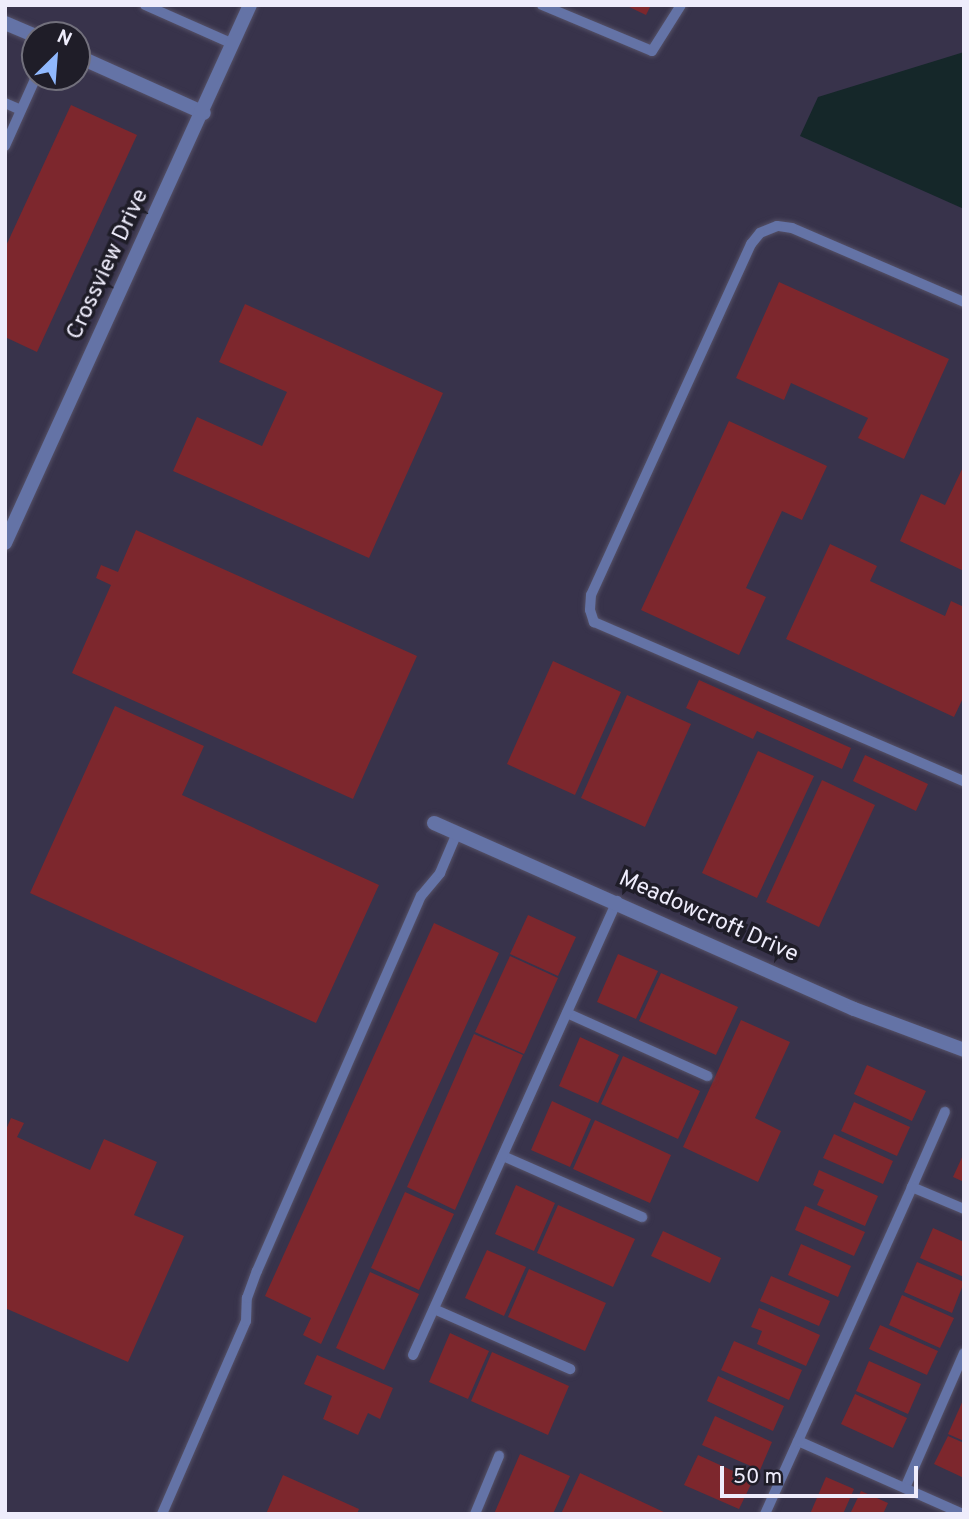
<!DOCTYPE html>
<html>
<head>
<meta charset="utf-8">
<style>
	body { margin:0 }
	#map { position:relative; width:969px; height:1519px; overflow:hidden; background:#38334b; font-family:Overpass,sans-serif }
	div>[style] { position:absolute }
	.water>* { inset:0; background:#152729 }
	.building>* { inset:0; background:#7d272d }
	.roads { filter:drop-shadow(0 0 2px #555167) drop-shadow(0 0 2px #555167) }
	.lane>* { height:10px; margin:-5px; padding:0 5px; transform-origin:5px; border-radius:5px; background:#6473a6 }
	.street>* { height:14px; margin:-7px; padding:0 7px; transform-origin:7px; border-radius:7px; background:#6473a6 }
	span { translate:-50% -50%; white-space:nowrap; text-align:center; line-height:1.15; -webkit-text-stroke:7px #1f1d28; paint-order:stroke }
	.street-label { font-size:23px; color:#eeecfb }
	.frame { position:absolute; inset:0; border:7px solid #eeecfb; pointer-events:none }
	.north { position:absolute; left:21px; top:21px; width:70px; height:70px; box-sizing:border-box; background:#1f1d28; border:2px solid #72707c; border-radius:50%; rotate:25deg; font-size:19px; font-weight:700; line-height:28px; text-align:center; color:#eeecfb }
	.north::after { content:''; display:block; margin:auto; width:24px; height:32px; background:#90b8fd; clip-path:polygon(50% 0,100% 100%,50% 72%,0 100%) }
	.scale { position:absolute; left:720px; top:1466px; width:198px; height:32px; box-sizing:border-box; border:4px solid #eeecfb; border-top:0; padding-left:9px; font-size:21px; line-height:24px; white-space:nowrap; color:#eeecfb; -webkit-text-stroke:5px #1f1d28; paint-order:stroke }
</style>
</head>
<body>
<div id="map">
	<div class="water">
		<i style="clip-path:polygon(964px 52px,964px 209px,800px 136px,818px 97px)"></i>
	</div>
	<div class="building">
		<i style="clip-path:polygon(625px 5px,651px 5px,646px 15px)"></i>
		<i style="clip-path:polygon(71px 105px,137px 135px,37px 352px,5px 337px,5px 248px)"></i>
		<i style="clip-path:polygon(779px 282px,949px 359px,904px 459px,858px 438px,868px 418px,791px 383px,784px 400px,736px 378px)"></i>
		<i style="clip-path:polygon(245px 304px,443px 393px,369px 558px,173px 471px,197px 417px,262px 446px,287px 392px,219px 362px)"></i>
		<i style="clip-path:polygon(729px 421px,827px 466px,802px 520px,782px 511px,746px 588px,766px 597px,739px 655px,641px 610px)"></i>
		<i style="clip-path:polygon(964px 465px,964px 571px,900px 541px,921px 494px,945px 505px)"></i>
		<i style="clip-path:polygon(136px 530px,417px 656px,353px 799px,72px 673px,111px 585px,96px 578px,101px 565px,118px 572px)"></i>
		<i style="clip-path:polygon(830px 544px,877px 566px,870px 581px,945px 616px,951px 601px,964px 607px,964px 696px,954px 717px,786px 639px)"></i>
		<i style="clip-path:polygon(553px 661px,621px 692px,575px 795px,507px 764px)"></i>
		<i style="clip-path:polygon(699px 680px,851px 748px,842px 769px,757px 731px,753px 739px,686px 708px)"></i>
		<i style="clip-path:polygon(627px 695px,691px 724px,645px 827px,581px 798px)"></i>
		<i style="clip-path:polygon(115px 706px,204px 746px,182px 795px,379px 885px,316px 1023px,30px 893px)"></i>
		<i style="clip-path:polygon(758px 751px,814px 776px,757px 898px,702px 873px)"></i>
		<i style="clip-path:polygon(865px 755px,928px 784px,916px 811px,853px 781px)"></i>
		<i style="clip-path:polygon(822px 780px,875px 805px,819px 927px,766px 902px)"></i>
		<i style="clip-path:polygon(528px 915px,576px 937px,558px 976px,510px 954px)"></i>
		<i style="clip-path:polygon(434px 923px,499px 953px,321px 1344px,303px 1335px,311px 1318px,265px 1296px)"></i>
		<i style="clip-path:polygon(618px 954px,658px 971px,636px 1019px,597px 1002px)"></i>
		<i style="clip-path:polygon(510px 956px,558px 978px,524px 1054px,475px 1032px)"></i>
		<i style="clip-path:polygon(661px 973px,738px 1007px,716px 1055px,639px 1021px)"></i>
		<i style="clip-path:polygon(741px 1020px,790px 1042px,755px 1118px,781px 1131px,758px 1182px,683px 1147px)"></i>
		<i style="clip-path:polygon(474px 1034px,523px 1055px,455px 1210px,407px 1187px)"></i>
		<i style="clip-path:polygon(580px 1037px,619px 1055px,598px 1103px,559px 1086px)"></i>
		<i style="clip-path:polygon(623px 1056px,700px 1091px,678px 1139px,601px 1104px)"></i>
		<i style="clip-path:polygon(867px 1065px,926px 1091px,912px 1121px,854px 1094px)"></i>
		<i style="clip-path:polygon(552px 1101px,591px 1119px,570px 1167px,531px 1150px)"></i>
		<i style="clip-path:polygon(854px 1102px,910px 1127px,897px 1156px,841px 1131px)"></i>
		<i style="clip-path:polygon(11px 1118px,24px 1123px,17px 1137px,90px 1170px,104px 1139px,157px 1162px,134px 1215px,184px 1236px,128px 1362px,5px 1308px,5px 1132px)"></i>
		<i style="clip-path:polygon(595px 1120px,671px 1155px,650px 1203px,573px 1169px)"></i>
		<i style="clip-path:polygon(834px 1134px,893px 1161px,883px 1184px,823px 1158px)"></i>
		<i style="clip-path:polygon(964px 1153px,964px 1182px,953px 1177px)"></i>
		<i style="clip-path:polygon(819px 1170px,878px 1196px,865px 1226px,817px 1205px,824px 1190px,813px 1185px)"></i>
		<i style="clip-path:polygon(516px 1185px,555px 1203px,534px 1251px,495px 1234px)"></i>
		<i style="clip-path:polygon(405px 1192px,454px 1214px,419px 1290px,371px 1268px)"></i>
		<i style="clip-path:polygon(558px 1205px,635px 1239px,613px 1287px,537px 1253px)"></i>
		<i style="clip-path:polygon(805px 1206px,865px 1232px,854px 1256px,795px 1230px)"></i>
		<i style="clip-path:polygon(933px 1228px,964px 1242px,964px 1277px,920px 1258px)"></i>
		<i style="clip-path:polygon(663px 1231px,721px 1258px,710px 1283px,651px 1256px)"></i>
		<i style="clip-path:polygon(801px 1244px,851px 1266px,838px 1297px,788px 1275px)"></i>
		<i style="clip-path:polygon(487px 1250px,526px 1267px,504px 1316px,465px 1298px)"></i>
		<i style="clip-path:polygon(917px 1262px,964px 1282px,952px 1313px,904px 1292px)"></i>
		<i style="clip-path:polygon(529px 1269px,606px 1303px,585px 1351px,508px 1317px)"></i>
		<i style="clip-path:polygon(370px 1272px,419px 1294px,384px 1370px,336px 1348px)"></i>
		<i style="clip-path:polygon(771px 1276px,830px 1301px,819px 1326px,760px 1301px)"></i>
		<i style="clip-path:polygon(902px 1295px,954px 1318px,940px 1348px,889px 1325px)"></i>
		<i style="clip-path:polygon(759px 1308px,820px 1335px,806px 1366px,757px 1344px,762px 1331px,751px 1327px)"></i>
		<i style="clip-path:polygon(880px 1325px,938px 1351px,927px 1375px,869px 1349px)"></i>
		<i style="clip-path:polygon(450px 1333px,489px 1351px,468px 1399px,429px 1382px)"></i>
		<i style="clip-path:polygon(734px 1341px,802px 1370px,789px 1400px,721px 1370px)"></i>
		<i style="clip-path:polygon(492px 1352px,569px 1386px,548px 1435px,471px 1401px)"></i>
		<i style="clip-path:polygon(317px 1355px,393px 1388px,380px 1419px,368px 1413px,358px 1435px,323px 1419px,332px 1396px,304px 1384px)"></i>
		<i style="clip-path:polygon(869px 1361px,921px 1384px,908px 1414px,856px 1391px)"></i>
		<i style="clip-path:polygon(718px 1376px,784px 1406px,773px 1431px,707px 1401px)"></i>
		<i style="clip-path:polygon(855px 1394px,907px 1418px,893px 1448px,841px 1424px)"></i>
		<i style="clip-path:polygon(964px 1398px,964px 1441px,948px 1434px)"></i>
		<i style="clip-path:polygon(715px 1416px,772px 1442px,760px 1470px,702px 1445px)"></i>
		<i style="clip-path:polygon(948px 1436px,964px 1443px,964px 1478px,934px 1464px)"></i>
		<i style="clip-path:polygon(520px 1454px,570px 1476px,553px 1514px,494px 1514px)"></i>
		<i style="clip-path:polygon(698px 1455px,753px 1480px,739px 1509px,684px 1485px)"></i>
		<i style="clip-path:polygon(580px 1473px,668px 1514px,561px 1514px)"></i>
		<i style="clip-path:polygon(283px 1475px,359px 1509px,357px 1514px,266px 1514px)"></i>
		<i style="clip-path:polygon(826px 1477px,854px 1489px,843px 1514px,810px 1514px)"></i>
		<i style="clip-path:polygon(861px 1491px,888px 1503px,883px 1514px,850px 1514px)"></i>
	</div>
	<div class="roads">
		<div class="lane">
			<i style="left:145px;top:5px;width:96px;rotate:23.9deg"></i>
			<i style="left:542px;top:5px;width:119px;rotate:22.7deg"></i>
			<i style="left:652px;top:51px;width:54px;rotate:-57.8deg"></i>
			<i style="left:5px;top:103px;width:17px;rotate:24deg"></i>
			<i style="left:5px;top:146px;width:76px;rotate:-65.8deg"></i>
			<i style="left:964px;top:302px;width:187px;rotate:-156.7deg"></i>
			<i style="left:792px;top:228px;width:15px;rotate:-172deg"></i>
			<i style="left:777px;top:226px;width:18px;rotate:158deg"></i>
			<i style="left:760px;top:233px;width:14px;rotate:129deg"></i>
			<i style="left:751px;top:244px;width:386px;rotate:114.5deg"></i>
			<i style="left:591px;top:595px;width:15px;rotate:94deg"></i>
			<i style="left:590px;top:610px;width:13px;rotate:72deg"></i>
			<i style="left:594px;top:622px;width:403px;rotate:23.3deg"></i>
			<i style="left:567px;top:1013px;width:154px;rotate:24.2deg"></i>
			<i style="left:503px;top:1156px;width:152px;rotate:23.7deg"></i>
			<i style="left:912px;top:1187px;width:82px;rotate:-66.3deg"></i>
			<i style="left:434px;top:1309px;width:149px;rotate:23.8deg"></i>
			<i style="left:413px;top:1355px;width:498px;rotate:-65.8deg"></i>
			<i style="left:905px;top:1488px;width:147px;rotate:-66.4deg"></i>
			<i style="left:162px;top:1514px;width:210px;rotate:-66.5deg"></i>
			<i style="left:246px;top:1321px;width:23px;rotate:-88deg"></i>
			<i style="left:247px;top:1298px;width:29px;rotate:-70deg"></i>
			<i style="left:257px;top:1271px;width:409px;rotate:-66.4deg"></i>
			<i style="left:421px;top:896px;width:30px;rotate:-50deg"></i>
			<i style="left:440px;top:873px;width:43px;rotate:-67deg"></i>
			<i style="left:475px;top:1514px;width:63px;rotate:-67.5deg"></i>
			<i style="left:765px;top:1514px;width:80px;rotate:-65.7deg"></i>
			<i style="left:963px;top:1514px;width:180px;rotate:-156.1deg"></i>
			<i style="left:798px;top:1441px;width:278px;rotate:-65.8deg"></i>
			<i style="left:912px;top:1187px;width:56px;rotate:22.9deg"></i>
		</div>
		<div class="street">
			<i style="left:5px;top:23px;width:33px;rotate:23deg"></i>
			<i style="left:77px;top:56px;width:139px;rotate:24.2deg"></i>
			<i style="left:5px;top:543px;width:591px;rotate:-65.52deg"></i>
			<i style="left:434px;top:823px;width:459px;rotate:23.9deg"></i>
			<i style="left:854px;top:1009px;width:117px;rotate:20.4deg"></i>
		</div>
	</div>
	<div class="street-label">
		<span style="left:109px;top:265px;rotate:-65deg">Crossview Drive</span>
		<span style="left:708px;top:918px;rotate:24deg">Meadowcroft Drive</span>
	</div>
	<div class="frame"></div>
	<div class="north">N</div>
	<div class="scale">50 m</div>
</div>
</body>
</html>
